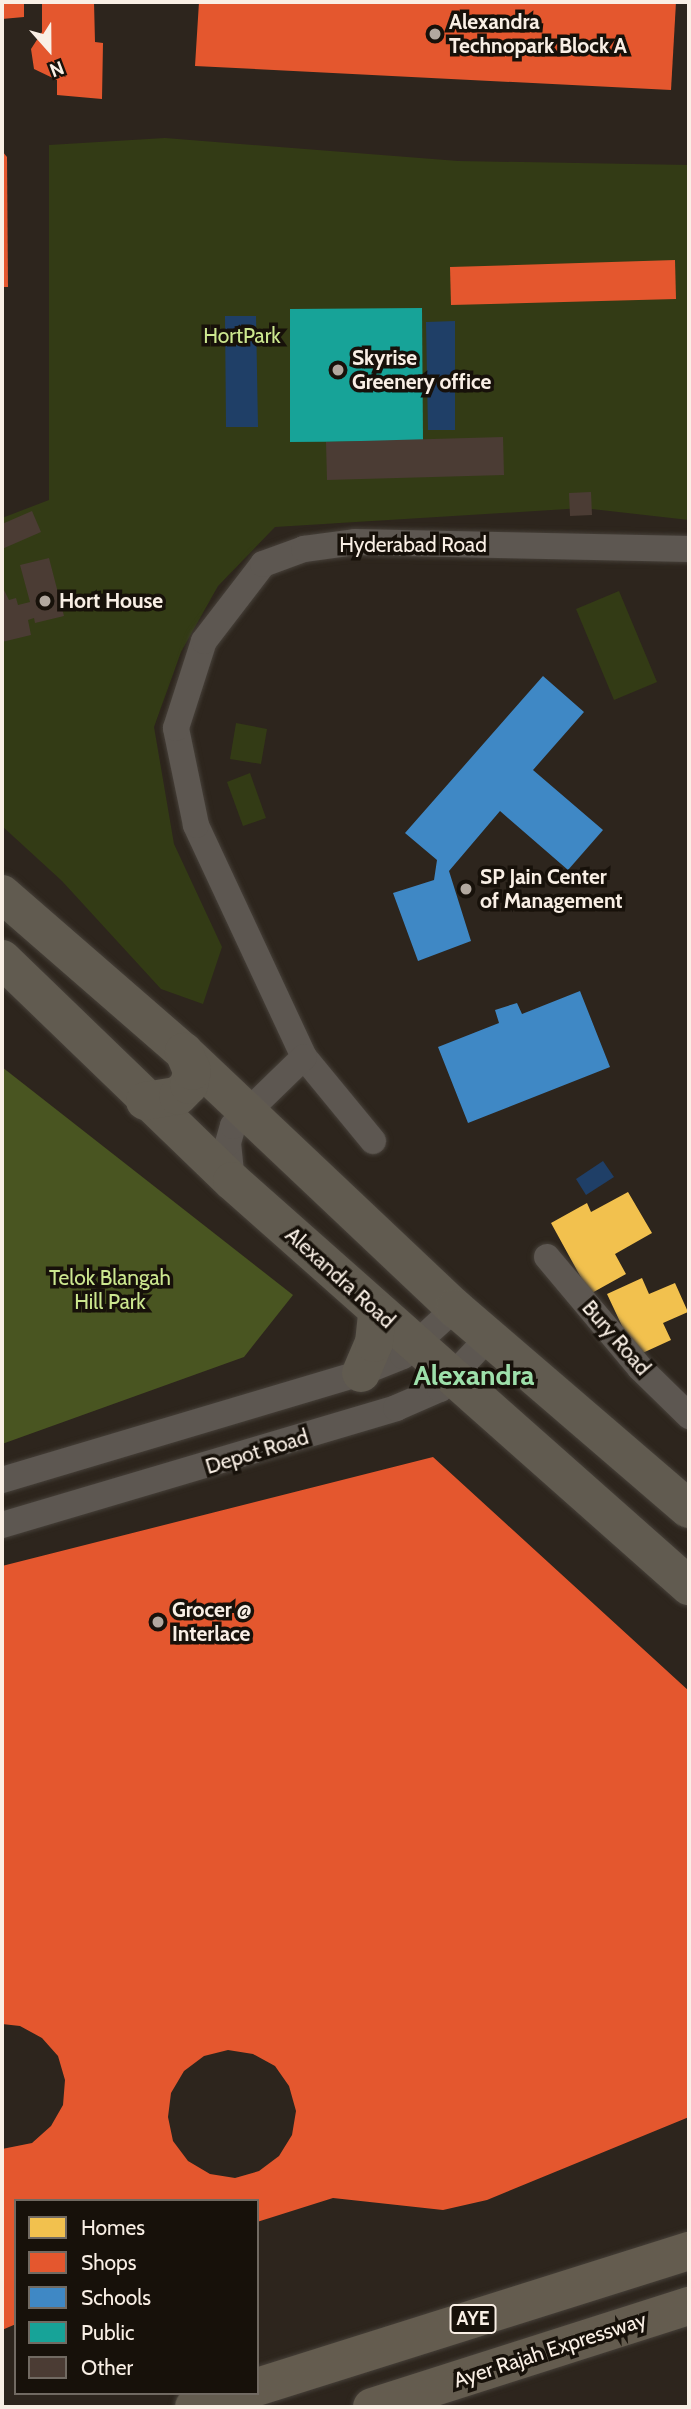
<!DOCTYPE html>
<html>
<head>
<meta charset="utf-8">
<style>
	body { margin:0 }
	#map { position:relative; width:691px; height:2409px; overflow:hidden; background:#2d251d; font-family:Cabin,sans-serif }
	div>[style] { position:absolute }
	.green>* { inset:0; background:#333b15 }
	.forest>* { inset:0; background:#495521 }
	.water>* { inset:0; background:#1f3f67 }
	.homes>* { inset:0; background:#f2c14e }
	.shops>* { inset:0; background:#e4572e }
	.schools>* { inset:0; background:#3f88c5 }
	.public>* { inset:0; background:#17a398 }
	.building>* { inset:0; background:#4b3c34 }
	.roads { filter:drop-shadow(0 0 2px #464039) drop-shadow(0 0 2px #464039) }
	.minor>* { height:26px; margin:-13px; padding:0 13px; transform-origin:13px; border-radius:13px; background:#5d5751 }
	.primary>* { height:38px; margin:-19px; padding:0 19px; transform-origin:19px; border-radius:19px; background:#615b50 }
	.motorway>* { height:38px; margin:-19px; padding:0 19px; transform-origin:19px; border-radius:19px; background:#645c4f }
	.dots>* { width:19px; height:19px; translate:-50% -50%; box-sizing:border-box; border:4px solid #17110a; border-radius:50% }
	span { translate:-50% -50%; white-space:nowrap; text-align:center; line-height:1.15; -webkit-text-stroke:7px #17110a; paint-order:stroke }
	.shield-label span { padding:2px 5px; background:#17110a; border:2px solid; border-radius:5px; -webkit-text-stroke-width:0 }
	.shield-label { font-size:19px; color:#f9efe5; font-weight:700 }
	.poi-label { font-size:21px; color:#f9efe5; font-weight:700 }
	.left { translate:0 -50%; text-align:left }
	.park-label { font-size:21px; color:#cce78f }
	.street-label { font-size:21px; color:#f9efe5 }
	.district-label { font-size:28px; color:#9ddfaa; font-weight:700 }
	.frame { position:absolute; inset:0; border:4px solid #f9efe5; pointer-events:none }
	.legend { position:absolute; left:14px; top:2199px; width:245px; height:196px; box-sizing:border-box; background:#17110a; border:2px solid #716a62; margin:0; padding:9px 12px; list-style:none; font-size:21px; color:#f9efe5 }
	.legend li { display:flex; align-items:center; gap:14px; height:35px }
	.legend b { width:35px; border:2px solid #716a62 }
	.north { position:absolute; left:14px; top:14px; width:70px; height:70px; -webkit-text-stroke:5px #17110a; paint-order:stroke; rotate:159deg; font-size:19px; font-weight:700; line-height:28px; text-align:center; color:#f9efe5 }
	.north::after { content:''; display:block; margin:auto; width:24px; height:32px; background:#f9efe5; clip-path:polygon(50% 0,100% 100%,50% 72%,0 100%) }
</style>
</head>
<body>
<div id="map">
	<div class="green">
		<i style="clip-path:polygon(165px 138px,458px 161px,689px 165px,689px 520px,583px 508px,275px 527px,218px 586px,181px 652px,154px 727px,174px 844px,222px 947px,203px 1004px,161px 989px,62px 881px,2px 826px,2px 518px,49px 500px,49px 145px)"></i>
		<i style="clip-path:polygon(619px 591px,657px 682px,614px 700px,576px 609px)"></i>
		<i style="clip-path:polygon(236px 723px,267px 729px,261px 764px,230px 759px)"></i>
		<i style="clip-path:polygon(250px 773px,266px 818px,243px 826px,227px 782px)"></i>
	</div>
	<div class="forest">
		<i style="clip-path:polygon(2px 1067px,293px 1295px,244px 1357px,2px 1444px)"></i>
	</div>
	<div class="water">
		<i style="clip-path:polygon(225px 316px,256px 316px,258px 427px,226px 427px)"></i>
		<i style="clip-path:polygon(455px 321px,455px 430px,428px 430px,426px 322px)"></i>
		<i style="clip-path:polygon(603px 1161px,614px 1177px,586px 1195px,576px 1179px)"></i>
	</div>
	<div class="homes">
		<i style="clip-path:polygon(628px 1192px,652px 1233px,615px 1254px,626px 1274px,590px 1294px,551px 1223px,587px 1203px,591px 1212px)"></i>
		<i style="clip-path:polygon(642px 1278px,649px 1294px,675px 1283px,688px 1312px,663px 1323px,671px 1340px,636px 1356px,607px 1294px)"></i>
		<i style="clip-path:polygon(279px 1531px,303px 1549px,331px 1537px,351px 1585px,368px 1598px,386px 1611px,438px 1616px,434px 1646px,458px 1664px,428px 1705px,423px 1750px,443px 1796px,481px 1825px,532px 1831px,553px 1822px,573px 1813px,605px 1772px,628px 1790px,656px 1779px,676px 1826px,689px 1836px,689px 1901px,621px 1850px,552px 1879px,520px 1920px,514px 1967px,534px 2015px,507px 2026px,503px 2055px,452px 2049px,410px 2067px,379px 2108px,354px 2090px,326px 2102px,306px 2054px,246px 2010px,176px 2039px,146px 2080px,122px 2063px,94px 2075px,73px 2027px,37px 2000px,2px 1996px,2px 1763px,12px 1770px,64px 1776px,60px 1807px,84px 1825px,53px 1866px,44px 1941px,128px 2004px,198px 1974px,229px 1932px,253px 1950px,281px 1938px,301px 1986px,362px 2031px,460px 1990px,470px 1914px,450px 1866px,413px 1837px,361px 1832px,235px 1887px,215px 1841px,344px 1785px,370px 1752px,379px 1669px,297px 1608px,144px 1672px,124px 1624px,248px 1572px)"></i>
		<i style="clip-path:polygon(689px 2018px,689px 2078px,562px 2131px,541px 2082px)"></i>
		<i style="clip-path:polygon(140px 2126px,160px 2174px,96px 2201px,16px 2201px,16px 2251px,2px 2269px,2px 2185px)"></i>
		<i style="clip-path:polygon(408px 2133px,423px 2162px,367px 2191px,352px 2162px)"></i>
	</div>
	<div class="shops">
		<i style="clip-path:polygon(2px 2px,24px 2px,24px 17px,2px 19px)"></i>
		<i style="clip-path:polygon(42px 2px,94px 2px,95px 42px,103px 43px,102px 99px,57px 95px,57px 80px,34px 69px,31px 49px,42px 32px)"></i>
		<i style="clip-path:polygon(199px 2px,676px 2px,671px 90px,195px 66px)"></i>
		<i style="clip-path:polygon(2px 151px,7px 157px,8px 287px,2px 287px)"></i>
		<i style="clip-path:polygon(675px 260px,676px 299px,451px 305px,450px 267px)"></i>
		<i style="clip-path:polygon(evenodd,433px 1457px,689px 1691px,689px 2117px,487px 2200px,443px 2210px,333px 2198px,257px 2222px,257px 2201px,16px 2201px,16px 2324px,2px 2330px,2px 2149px,32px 2143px,51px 2126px,63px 2105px,65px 2080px,58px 2056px,42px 2038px,20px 2026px,2px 2024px,2px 1566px,433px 1457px,228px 2050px,253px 2054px,275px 2066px,289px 2086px,296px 2111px,292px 2135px,279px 2156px,259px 2171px,235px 2178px,210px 2174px,188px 2161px,173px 2141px,168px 2117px,171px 2093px,184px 2071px,204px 2056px,228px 2050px)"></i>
	</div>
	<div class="schools">
		<i style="clip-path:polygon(543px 676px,584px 712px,533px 770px,603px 830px,568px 870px,500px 811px,449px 871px,471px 941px,418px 961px,393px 893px,434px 880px,437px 860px,405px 833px)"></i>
		<i style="clip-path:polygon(580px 991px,610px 1067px,468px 1123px,438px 1047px,499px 1023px,495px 1010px,517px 1003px,522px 1014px)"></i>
	</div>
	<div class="public">
		<i style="clip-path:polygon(422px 308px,423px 441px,290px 442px,290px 309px)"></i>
	</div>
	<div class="building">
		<i style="clip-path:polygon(503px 437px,504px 475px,327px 480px,326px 442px)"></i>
		<i style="clip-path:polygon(591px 492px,592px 515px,570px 516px,569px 493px)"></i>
		<i style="clip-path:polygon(32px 511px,41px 532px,2px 549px,2px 524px)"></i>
		<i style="clip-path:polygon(49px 558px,64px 616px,35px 623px,34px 618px,28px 620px,31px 635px,2px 642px,2px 586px,9px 600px,16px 598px,18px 605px,30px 602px,20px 565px)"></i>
	</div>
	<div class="roads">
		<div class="minor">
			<i style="left:373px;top:1141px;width:109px;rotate:-129.4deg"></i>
			<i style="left:304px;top:1057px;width:256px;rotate:-115deg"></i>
			<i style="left:196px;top:825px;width:99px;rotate:-101.7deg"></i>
			<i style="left:176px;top:728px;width:91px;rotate:-72.2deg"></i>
			<i style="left:204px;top:641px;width:97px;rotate:-52.5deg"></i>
			<i style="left:263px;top:564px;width:44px;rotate:-20.1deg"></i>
			<i style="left:304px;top:549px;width:51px;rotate:-7.8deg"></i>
			<i style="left:355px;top:542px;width:334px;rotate:1.2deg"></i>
			<i style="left:232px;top:1181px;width:38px;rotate:-96deg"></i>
			<i style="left:228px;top:1143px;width:18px;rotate:-74deg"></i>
			<i style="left:233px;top:1126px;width:99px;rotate:-44.2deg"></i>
			<i style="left:547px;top:1257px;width:145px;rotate:50deg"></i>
			<i style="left:640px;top:1368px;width:69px;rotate:44.4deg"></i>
			<i style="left:2px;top:1480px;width:375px;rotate:-16.6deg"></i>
			<i style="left:361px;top:1373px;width:45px;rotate:-22deg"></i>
			<i style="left:403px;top:1356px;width:71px;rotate:-42.7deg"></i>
			<i style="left:2px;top:1525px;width:411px;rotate:-16.5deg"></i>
			<i style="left:396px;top:1408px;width:48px;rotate:-23.4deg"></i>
			<i style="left:440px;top:1389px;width:71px;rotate:-46.7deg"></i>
		</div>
		<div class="primary">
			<i style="left:2px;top:894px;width:241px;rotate:41deg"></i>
			<i style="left:184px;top:1052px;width:373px;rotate:43.4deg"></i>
			<i style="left:455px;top:1308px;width:308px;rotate:40.7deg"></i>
			<i style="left:2px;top:959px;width:320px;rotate:44deg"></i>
			<i style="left:232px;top:1181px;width:611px;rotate:41.55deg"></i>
			<i style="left:145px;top:1101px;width:33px;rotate:-9deg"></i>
			<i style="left:178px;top:1096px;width:16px;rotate:-45deg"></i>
			<i style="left:189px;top:1085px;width:14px;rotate:-78deg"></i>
			<i style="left:192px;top:1071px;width:21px;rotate:-113deg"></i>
			<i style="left:361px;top:1373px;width:33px;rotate:-67deg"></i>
			<i style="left:374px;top:1343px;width:30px;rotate:-84deg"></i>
		</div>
		<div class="motorway">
			<i style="left:257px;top:2387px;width:453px;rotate:-17.5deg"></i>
			<i style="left:194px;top:2407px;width:47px;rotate:-17.3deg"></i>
			<i style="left:372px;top:2407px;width:333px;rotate:-17.7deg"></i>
		</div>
	</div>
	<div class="dots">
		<i style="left:435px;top:34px;background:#b2a89f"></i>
		<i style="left:338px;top:370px;background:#b2a89f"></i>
		<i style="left:45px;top:601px;background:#b2a89f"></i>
		<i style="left:466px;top:889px;background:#b2a89f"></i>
		<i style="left:158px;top:1622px;background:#b2a89f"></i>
	</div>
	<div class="shield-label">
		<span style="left:473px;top:2319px">AYE</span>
	</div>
	<div class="poi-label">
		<span class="left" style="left:449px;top:34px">Alexandra<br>Technopark Block A</span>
		<span class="left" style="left:352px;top:370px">Skyrise<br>Greenery office</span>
		<span class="left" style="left:59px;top:601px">Hort House</span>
		<span class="left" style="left:480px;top:889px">SP Jain Center<br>of Management</span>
		<span class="left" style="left:172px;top:1622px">Grocer @<br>Interlace</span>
	</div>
	<div class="park-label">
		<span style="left:242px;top:336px">HortPark</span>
		<span style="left:110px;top:1290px">Telok Blangah<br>Hill Park</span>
	</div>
	<div class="street-label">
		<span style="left:413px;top:545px">Hyderabad Road</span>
		<span style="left:340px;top:1278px;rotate:42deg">Alexandra Road</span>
		<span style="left:616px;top:1338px;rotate:49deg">Bury Road</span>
		<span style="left:257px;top:1452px;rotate:-17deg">Depot Road</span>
		<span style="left:550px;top:2350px;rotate:-18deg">Ayer Rajah Expressway</span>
	</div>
	<div class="district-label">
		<span style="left:474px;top:1375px">Alexandra</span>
	</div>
	<div class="frame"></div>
	<ul class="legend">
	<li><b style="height:19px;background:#f2c14e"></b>Homes</li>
	<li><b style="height:19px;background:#e4572e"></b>Shops</li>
	<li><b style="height:19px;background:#3f88c5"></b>Schools</li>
	<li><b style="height:19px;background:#17a398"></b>Public</li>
	<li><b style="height:19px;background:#4b3c34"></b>Other</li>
	</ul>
	<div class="north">N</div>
</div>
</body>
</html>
